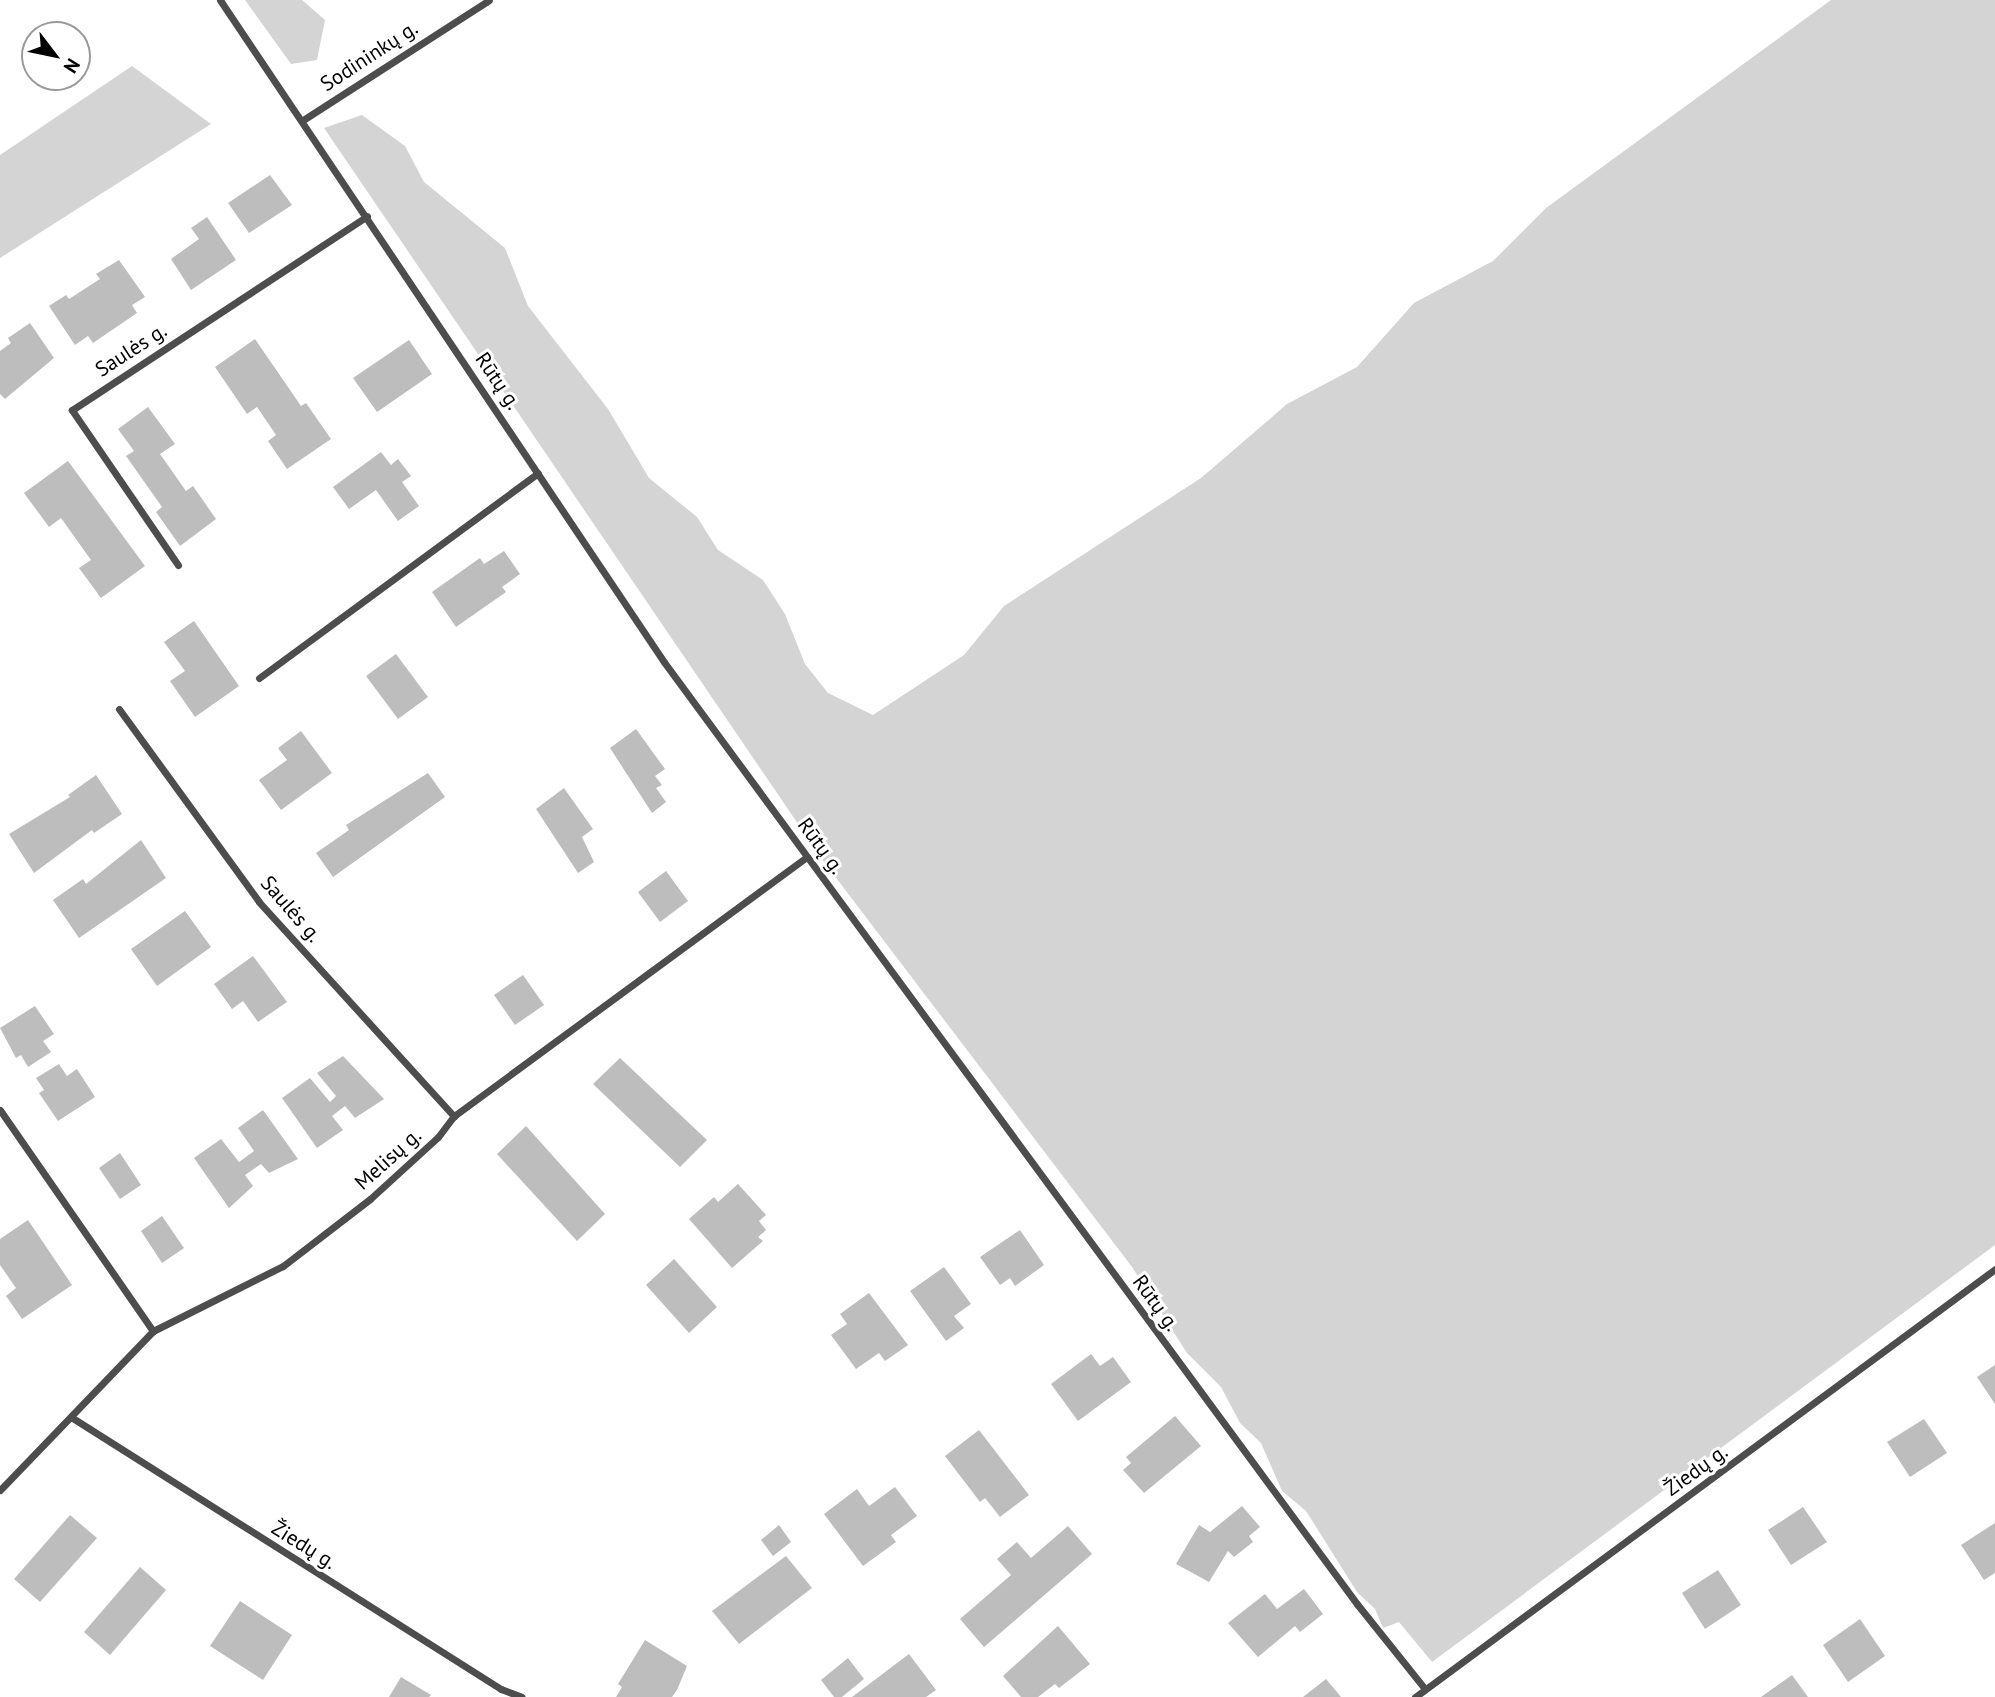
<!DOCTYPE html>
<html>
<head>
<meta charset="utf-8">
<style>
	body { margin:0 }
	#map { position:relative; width:1995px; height:1697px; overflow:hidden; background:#fff; font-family:"PT Sans",sans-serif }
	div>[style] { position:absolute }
	.green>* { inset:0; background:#d4d4d4 }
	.building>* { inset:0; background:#bdbdbd }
	.street>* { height:7px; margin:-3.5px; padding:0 3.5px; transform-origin:3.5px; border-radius:3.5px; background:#4d4d4d }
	span { translate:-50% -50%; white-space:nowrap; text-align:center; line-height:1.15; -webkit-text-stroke:6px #fff; paint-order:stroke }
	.street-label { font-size:21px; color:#000 }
	.north { position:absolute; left:21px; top:21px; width:70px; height:70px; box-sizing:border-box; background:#fff; border:2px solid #999; border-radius:50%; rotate:122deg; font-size:19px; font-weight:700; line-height:28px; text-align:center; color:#000 }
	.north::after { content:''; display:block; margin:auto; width:24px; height:32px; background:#000; clip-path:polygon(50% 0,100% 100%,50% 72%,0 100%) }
</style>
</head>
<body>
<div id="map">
	<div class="green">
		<i style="clip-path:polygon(245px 0,302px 0,325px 20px,317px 60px,291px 64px)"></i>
		<i style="clip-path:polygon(1831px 0,1995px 0,1995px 1245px,1432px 1662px,1399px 1622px,1383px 1628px,1375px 1609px,1357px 1592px,1306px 1511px,1282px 1491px,1261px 1443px,1240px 1423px,1221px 1387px,1187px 1353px,1132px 1267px,824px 862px,324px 128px,362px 115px,405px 146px,424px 182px,505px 248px,528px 306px,608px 409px,649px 478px,697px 517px,718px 550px,763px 580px,785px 614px,805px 664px,828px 693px,873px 715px,964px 655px,1004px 606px,1201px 478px,1287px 404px,1357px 367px,1414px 303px,1493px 261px,1546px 208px)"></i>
		<i style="clip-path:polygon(132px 66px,211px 124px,0 258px,0 155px)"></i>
	</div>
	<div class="building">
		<i style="clip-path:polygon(270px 175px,292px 205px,249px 233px,228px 203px)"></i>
		<i style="clip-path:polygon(207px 217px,236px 260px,191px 290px,171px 259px,199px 239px,191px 228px)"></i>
		<i style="clip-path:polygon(119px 260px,145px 297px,132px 305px,137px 313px,93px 343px,88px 336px,75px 345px,49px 306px,66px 295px,69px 299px,100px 279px,96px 274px)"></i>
		<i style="clip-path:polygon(30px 323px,54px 358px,5px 399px,0 394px,0 351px,11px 343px,8px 338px)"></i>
		<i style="clip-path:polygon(255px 339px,301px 406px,306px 403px,331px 439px,287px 469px,268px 441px,276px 435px,257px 407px,247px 414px,215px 367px)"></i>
		<i style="clip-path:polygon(409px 340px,432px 374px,377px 412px,353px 378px)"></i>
		<i style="clip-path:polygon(148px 407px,175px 444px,160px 454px,186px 491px,193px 486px,216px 519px,180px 546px,156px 512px,162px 507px,126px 456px,134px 451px,118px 429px)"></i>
		<i style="clip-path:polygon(381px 452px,391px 465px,398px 459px,411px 476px,402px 482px,419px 506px,398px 521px,376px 490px,349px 509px,333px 487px)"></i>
		<i style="clip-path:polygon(68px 461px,145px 566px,101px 598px,79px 568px,91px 560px,61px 518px,49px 527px,24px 493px)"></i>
		<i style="clip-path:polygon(504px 551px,520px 574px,502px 587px,506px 592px,456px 627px,432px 592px,480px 558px,484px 564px)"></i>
		<i style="clip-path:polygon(194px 621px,239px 686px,195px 717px,170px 681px,185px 671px,164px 642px)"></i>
		<i style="clip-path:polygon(396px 654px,428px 697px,398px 719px,366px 676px)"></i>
		<i style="clip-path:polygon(636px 729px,665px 769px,655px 776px,662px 785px,656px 788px,666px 802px,652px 813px,610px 748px)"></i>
		<i style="clip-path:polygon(301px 731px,332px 773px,281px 810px,259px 780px,287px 760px,278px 748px)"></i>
		<i style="clip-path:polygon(428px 773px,445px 797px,333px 877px,316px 853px,349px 830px,346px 825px)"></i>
		<i style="clip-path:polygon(96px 775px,122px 814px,94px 833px,92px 830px,34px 873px,9px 834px,70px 797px,68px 795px)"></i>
		<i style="clip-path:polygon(564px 788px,593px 829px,582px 837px,594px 862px,578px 873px,536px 809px)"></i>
		<i style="clip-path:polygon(141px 840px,166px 878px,79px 938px,53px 900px,83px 879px,86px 884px)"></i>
		<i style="clip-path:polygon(666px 871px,688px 901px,660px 922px,638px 892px)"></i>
		<i style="clip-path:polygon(185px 911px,211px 947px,157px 986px,131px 949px)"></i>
		<i style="clip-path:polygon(253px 956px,287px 1002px,258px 1022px,243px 1001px,232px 1009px,214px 984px)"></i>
		<i style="clip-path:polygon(523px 975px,544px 1005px,515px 1025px,494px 995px)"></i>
		<i style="clip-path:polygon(35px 1006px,54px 1034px,43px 1041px,51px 1052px,28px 1067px,21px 1055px,16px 1058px,0 1028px)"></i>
		<i style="clip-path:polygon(343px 1056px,384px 1099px,355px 1118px,345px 1106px,332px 1116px,343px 1130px,317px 1148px,282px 1098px,310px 1078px,330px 1102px,336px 1096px,317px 1073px)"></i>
		<i style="clip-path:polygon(620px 1058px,707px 1140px,680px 1167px,593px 1084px)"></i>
		<i style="clip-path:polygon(59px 1064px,67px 1076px,77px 1069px,95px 1097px,58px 1121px,39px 1093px,44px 1090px,36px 1078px)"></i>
		<i style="clip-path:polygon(263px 1110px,298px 1159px,269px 1173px,261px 1164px,245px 1175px,253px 1186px,229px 1208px,194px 1158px,221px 1139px,239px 1162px,254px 1151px,238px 1128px)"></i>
		<i style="clip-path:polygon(526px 1126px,605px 1214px,577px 1241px,497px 1154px)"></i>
		<i style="clip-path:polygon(120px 1153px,141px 1185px,120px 1199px,99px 1168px)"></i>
		<i style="clip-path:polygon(738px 1184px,766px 1215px,759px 1221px,766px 1230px,758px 1237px,763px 1241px,732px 1268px,689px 1219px,714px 1197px,718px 1202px)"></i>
		<i style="clip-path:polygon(162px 1216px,184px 1248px,162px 1263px,141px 1231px)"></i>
		<i style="clip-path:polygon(28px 1220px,72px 1285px,22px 1319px,6px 1296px,16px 1288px,0 1265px,0 1239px)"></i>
		<i style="clip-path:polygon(1020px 1230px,1044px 1265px,1015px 1286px,1010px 1278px,1000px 1285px,980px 1257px)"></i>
		<i style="clip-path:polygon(674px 1259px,717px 1307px,689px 1333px,646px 1285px)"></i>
		<i style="clip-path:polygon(944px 1267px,971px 1304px,954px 1316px,964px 1328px,946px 1341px,910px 1291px)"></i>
		<i style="clip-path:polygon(869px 1293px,908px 1345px,885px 1361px,879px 1353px,856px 1369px,831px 1335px,847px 1324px,840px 1314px)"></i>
		<i style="clip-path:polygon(1091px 1354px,1100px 1366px,1113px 1357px,1131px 1382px,1078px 1421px,1051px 1384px)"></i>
		<i style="clip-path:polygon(1995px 1365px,1995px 1404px,1977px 1377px)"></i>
		<i style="clip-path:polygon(1175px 1416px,1201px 1446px,1144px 1493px,1123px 1470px,1131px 1463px,1126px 1457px)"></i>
		<i style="clip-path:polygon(1924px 1419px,1947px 1453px,1910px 1477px,1887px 1442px)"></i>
		<i style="clip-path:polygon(979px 1430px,1029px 1495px,1000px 1517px,985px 1498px,980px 1502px,945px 1456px)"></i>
		<i style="clip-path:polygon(895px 1487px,917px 1516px,891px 1535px,896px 1542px,863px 1566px,824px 1514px,857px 1489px,869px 1506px)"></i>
		<i style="clip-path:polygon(1242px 1506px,1260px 1527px,1249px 1536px,1253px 1542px,1234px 1557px,1228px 1551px,1209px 1582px,1176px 1564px,1199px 1525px,1210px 1532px)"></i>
		<i style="clip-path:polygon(1803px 1507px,1827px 1542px,1791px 1565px,1768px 1530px)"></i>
		<i style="clip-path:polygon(70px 1515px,97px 1538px,40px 1602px,14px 1579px)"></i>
		<i style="clip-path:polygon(1995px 1523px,1995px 1573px,1984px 1580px,1961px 1545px)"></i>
		<i style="clip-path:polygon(779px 1525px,791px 1542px,773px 1556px,761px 1540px)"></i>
		<i style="clip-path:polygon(1068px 1526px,1092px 1554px,984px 1647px,960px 1619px,1011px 1575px,997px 1559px,1017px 1542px,1031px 1558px)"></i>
		<i style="clip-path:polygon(786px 1556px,812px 1588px,739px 1644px,712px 1611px)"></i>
		<i style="clip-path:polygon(140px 1567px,166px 1590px,110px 1655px,84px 1632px)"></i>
		<i style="clip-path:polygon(1718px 1570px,1741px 1605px,1705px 1629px,1682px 1593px)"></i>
		<i style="clip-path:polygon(1304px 1589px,1323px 1614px,1300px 1632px,1295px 1626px,1258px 1657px,1228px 1623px,1265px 1594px,1277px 1609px)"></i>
		<i style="clip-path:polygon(240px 1601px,292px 1635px,263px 1680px,210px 1646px)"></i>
		<i style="clip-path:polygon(1860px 1619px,1885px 1656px,1848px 1682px,1823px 1645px)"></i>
		<i style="clip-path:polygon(1058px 1626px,1090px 1664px,1059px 1688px,1055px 1684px,1038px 1697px,1021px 1697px,1003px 1676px)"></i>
		<i style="clip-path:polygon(645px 1640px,687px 1666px,677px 1690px,672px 1697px,616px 1697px,622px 1687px,618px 1684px)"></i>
		<i style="clip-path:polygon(909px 1654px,936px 1690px,926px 1697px,852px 1697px)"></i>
		<i style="clip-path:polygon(848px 1658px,864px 1679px,842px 1697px,834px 1697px,821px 1680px)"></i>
		<i style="clip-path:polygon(1792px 1675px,1808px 1697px,1761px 1697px)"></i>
		<i style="clip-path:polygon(401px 1677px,431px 1695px,429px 1697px,389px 1697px)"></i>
		<i style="clip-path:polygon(1326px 1679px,1341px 1697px,1303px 1697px)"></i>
	</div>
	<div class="street">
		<i style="left:220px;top:0;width:797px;rotate:56.15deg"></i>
		<i style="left:664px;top:662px;width:1169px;rotate:53.66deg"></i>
		<i style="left:1357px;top:1604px;width:109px;rotate:51.3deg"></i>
		<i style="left:303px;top:120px;width:221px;rotate:-32.8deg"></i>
		<i style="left:178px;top:565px;width:188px;rotate:-124.4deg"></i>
		<i style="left:72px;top:410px;width:353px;rotate:-33.3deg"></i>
		<i style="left:259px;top:678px;width:346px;rotate:-36.3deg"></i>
		<i style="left:119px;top:709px;width:238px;rotate:54deg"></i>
		<i style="left:259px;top:902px;width:290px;rotate:47.7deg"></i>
		<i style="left:0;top:1110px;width:269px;rotate:55.3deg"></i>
		<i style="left:71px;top:1417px;width:509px;rotate:32.32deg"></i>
		<i style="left:501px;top:1689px;width:22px;rotate:21deg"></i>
		<i style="left:0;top:1490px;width:221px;rotate:-46.1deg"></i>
		<i style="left:153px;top:1331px;width:145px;rotate:-26.6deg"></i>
		<i style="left:283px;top:1266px;width:110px;rotate:-37.6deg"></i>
		<i style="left:370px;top:1199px;width:92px;rotate:-42.4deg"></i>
		<i style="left:438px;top:1137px;width:26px;rotate:-53deg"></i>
		<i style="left:454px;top:1116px;width:438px;rotate:-36.3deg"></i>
		<i style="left:1415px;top:1697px;width:721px;rotate:-36.42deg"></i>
	</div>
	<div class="street-label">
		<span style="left:369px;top:56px;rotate:-33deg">Sodininkų g.</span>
		<span style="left:131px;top:350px;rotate:-33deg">Saulės g.</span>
		<span style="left:498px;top:381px;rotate:56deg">Rūtų g.</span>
		<span style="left:821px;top:846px;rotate:54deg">Rūtų g.</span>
		<span style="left:291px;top:909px;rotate:49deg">Saulės g.</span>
		<span style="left:388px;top:1159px;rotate:-42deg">Melisų g.</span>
		<span style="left:1156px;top:1303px;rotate:54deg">Rūtų g.</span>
		<span style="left:1696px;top:1470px;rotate:-36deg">Žiedų g.</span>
		<span style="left:304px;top:1545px;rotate:32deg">Žiedų g.</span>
	</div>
	<div class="north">N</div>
</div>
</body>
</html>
